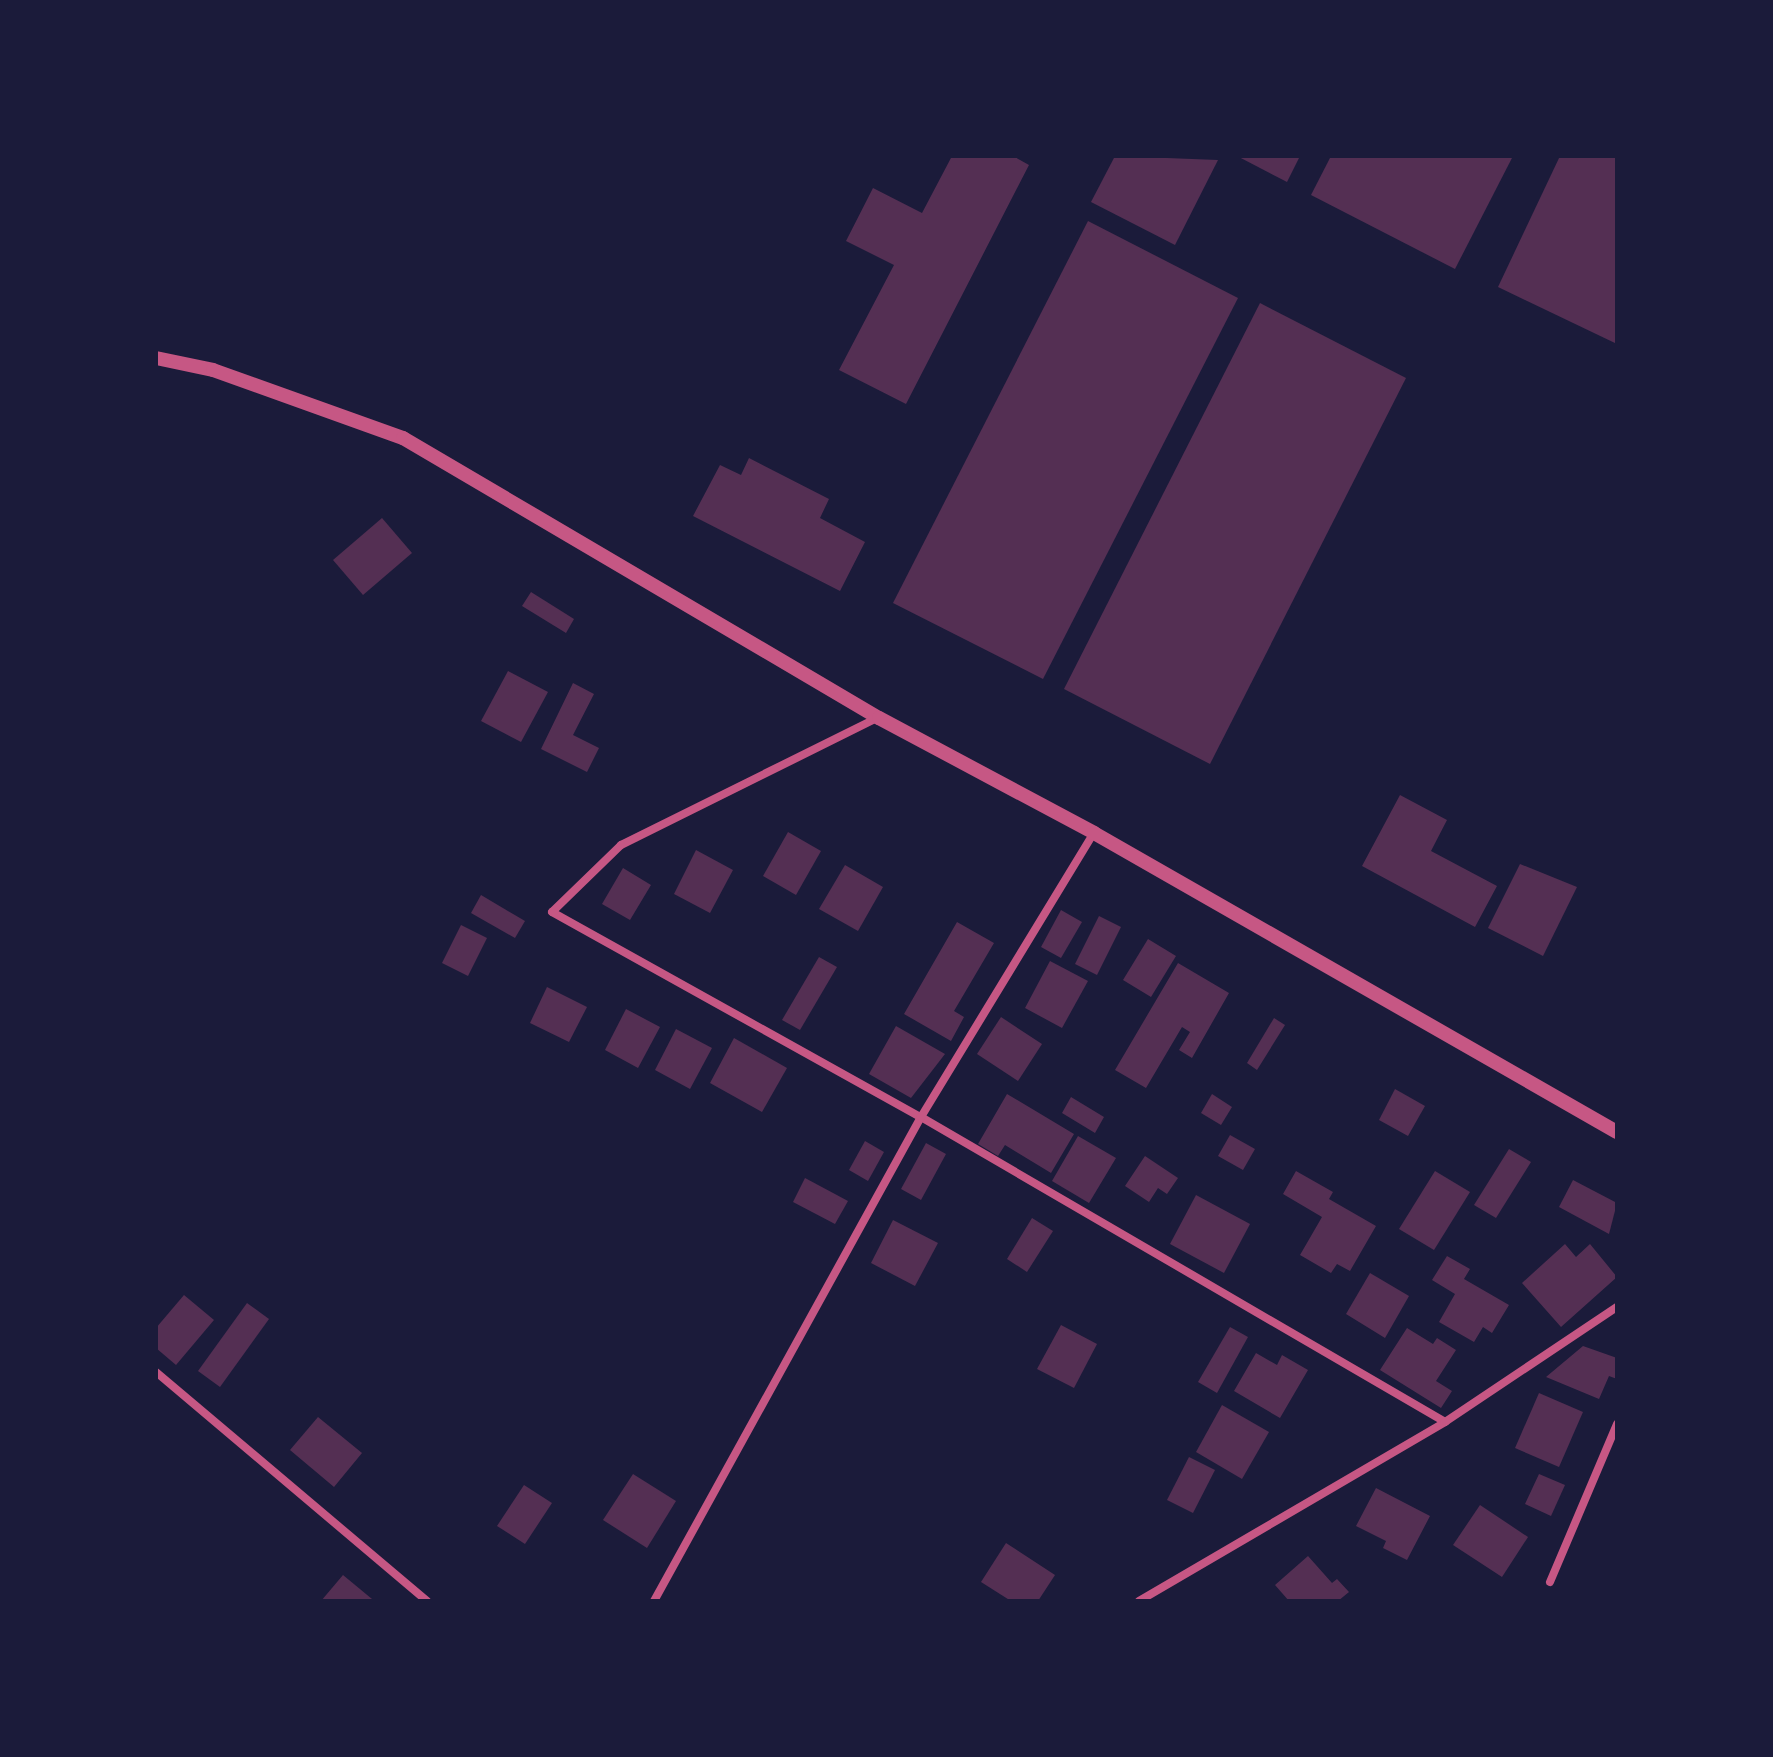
<!DOCTYPE html>
<html>
<head>
<meta charset="utf-8">
<style>
	body { margin:0 }
	#map { position:relative; width:1773px; height:1757px; overflow:hidden; background:#1b1b3a; font-family:"Open Sans",sans-serif }
	div>[style] { position:absolute }
	.building>* { inset:0; background:#542f53 }
	.minor>* { height:8px; margin:-4px; padding:0 4px; transform-origin:4px; border-radius:4px; background:#c65784 }
	.tertiary>* { height:14px; margin:-7px; padding:0 7px; transform-origin:7px; border-radius:7px; background:#c65784 }
	span { translate:-50% -50%; white-space:nowrap; text-align:center; line-height:1.15; -webkit-text-stroke:8px #1b1b3a; paint-order:stroke }
	.frame { position:absolute; inset:0; border:158px solid #1b1b3a; pointer-events:none }
</style>
</head>
<body>
<div id="map">
	<div class="building">
		<i style="clip-path:polygon(952px 156px,1013px 156px,1029px 165px,906px 404px,839px 370px,894px 265px,846px 241px,873px 188px,922px 213px)"></i>
		<i style="clip-path:polygon(1115px 156px,1218px 160px,1175px 245px,1091px 202px)"></i>
		<i style="clip-path:polygon(1237px 156px,1300px 156px,1287px 182px)"></i>
		<i style="clip-path:polygon(1331px 156px,1513px 156px,1455px 269px,1311px 195px)"></i>
		<i style="clip-path:polygon(1560px 156px,1617px 156px,1617px 344px,1498px 287px)"></i>
		<i style="clip-path:polygon(1088px 221px,1238px 298px,1043px 679px,893px 603px)"></i>
		<i style="clip-path:polygon(1260px 303px,1406px 378px,1210px 764px,1064px 689px)"></i>
		<i style="clip-path:polygon(749px 458px,829px 499px,820px 518px,865px 542px,840px 591px,693px 516px,720px 465px,741px 475px)"></i>
		<i style="clip-path:polygon(382px 518px,412px 553px,363px 595px,333px 560px)"></i>
		<i style="clip-path:polygon(531px 592px,574px 619px,566px 633px,522px 606px)"></i>
		<i style="clip-path:polygon(508px 671px,548px 692px,521px 742px,481px 721px)"></i>
		<i style="clip-path:polygon(573px 683px,594px 694px,573px 735px,599px 748px,587px 772px,541px 749px)"></i>
		<i style="clip-path:polygon(1400px 795px,1447px 820px,1431px 851px,1497px 886px,1475px 927px,1362px 866px)"></i>
		<i style="clip-path:polygon(788px 832px,821px 851px,796px 895px,763px 876px)"></i>
		<i style="clip-path:polygon(696px 850px,733px 870px,710px 913px,674px 894px)"></i>
		<i style="clip-path:polygon(1520px 864px,1577px 887px,1543px 956px,1488px 928px)"></i>
		<i style="clip-path:polygon(845px 865px,883px 887px,858px 931px,819px 909px)"></i>
		<i style="clip-path:polygon(623px 868px,651px 885px,630px 920px,602px 904px)"></i>
		<i style="clip-path:polygon(481px 895px,525px 921px,515px 938px,471px 913px)"></i>
		<i style="clip-path:polygon(1061px 910px,1082px 922px,1061px 958px,1041px 947px)"></i>
		<i style="clip-path:polygon(1099px 916px,1121px 927px,1097px 975px,1075px 964px)"></i>
		<i style="clip-path:polygon(957px 922px,994px 943px,954px 1011px,964px 1017px,951px 1041px,904px 1014px)"></i>
		<i style="clip-path:polygon(461px 925px,487px 938px,468px 976px,442px 963px)"></i>
		<i style="clip-path:polygon(1148px 939px,1176px 956px,1151px 997px,1123px 980px)"></i>
		<i style="clip-path:polygon(819px 957px,837px 967px,800px 1030px,782px 1020px)"></i>
		<i style="clip-path:polygon(1050px 961px,1088px 981px,1062px 1028px,1025px 1008px)"></i>
		<i style="clip-path:polygon(1178px 963px,1229px 993px,1192px 1058px,1179px 1050px,1190px 1032px,1182px 1027px,1146px 1088px,1115px 1070px)"></i>
		<i style="clip-path:polygon(547px 987px,587px 1007px,569px 1042px,530px 1023px)"></i>
		<i style="clip-path:polygon(626px 1009px,660px 1027px,638px 1068px,605px 1050px)"></i>
		<i style="clip-path:polygon(1001px 1017px,1042px 1044px,1018px 1081px,977px 1054px)"></i>
		<i style="clip-path:polygon(1274px 1018px,1285px 1025px,1257px 1070px,1247px 1063px)"></i>
		<i style="clip-path:polygon(896px 1026px,945px 1054px,911px 1098px,869px 1074px)"></i>
		<i style="clip-path:polygon(676px 1029px,712px 1048px,690px 1089px,655px 1070px)"></i>
		<i style="clip-path:polygon(734px 1038px,787px 1068px,762px 1112px,710px 1083px)"></i>
		<i style="clip-path:polygon(1395px 1089px,1425px 1106px,1408px 1136px,1379px 1120px)"></i>
		<i style="clip-path:polygon(1007px 1094px,1074px 1134px,1051px 1173px,1005px 1145px,998px 1156px,978px 1144px)"></i>
		<i style="clip-path:polygon(1212px 1094px,1232px 1107px,1221px 1125px,1201px 1113px)"></i>
		<i style="clip-path:polygon(1071px 1097px,1104px 1117px,1095px 1133px,1062px 1113px)"></i>
		<i style="clip-path:polygon(1230px 1135px,1255px 1149px,1243px 1170px,1218px 1156px)"></i>
		<i style="clip-path:polygon(1078px 1136px,1116px 1158px,1089px 1203px,1052px 1181px)"></i>
		<i style="clip-path:polygon(865px 1141px,884px 1152px,868px 1181px,849px 1170px)"></i>
		<i style="clip-path:polygon(926px 1143px,946px 1154px,921px 1200px,901px 1189px)"></i>
		<i style="clip-path:polygon(1509px 1149px,1531px 1162px,1496px 1218px,1474px 1205px)"></i>
		<i style="clip-path:polygon(1145px 1156px,1178px 1178px,1167px 1194px,1158px 1188px,1149px 1202px,1125px 1186px)"></i>
		<i style="clip-path:polygon(1296px 1171px,1333px 1192px,1329px 1199px,1376px 1226px,1350px 1271px,1337px 1264px,1331px 1273px,1300px 1255px,1322px 1217px,1283px 1194px)"></i>
		<i style="clip-path:polygon(1435px 1171px,1470px 1192px,1434px 1250px,1399px 1229px)"></i>
		<i style="clip-path:polygon(805px 1178px,848px 1201px,835px 1224px,793px 1202px)"></i>
		<i style="clip-path:polygon(1573px 1180px,1617px 1203px,1609px 1234px,1559px 1207px)"></i>
		<i style="clip-path:polygon(1196px 1195px,1250px 1224px,1224px 1273px,1170px 1244px)"></i>
		<i style="clip-path:polygon(1032px 1218px,1053px 1231px,1027px 1272px,1007px 1259px)"></i>
		<i style="clip-path:polygon(893px 1220px,938px 1243px,915px 1286px,871px 1263px)"></i>
		<i style="clip-path:polygon(1565px 1244px,1576px 1257px,1590px 1244px,1617px 1277px,1561px 1327px,1522px 1283px)"></i>
		<i style="clip-path:polygon(1447px 1256px,1470px 1269px,1464px 1279px,1509px 1305px,1492px 1333px,1483px 1327px,1474px 1342px,1439px 1322px,1455px 1294px,1432px 1280px)"></i>
		<i style="clip-path:polygon(1370px 1273px,1409px 1296px,1385px 1338px,1346px 1314px)"></i>
		<i style="clip-path:polygon(184px 1295px,214px 1320px,176px 1365px,156px 1348px,156px 1328px)"></i>
		<i style="clip-path:polygon(247px 1303px,269px 1319px,220px 1387px,198px 1371px)"></i>
		<i style="clip-path:polygon(1061px 1325px,1097px 1344px,1074px 1388px,1037px 1369px)"></i>
		<i style="clip-path:polygon(1230px 1327px,1248px 1337px,1217px 1393px,1198px 1382px)"></i>
		<i style="clip-path:polygon(1407px 1328px,1433px 1344px,1437px 1338px,1456px 1350px,1436px 1381px,1452px 1391px,1441px 1408px,1380px 1370px)"></i>
		<i style="clip-path:polygon(1583px 1346px,1617px 1358px,1617px 1379px,1609px 1376px,1599px 1399px,1546px 1377px)"></i>
		<i style="clip-path:polygon(1256px 1353px,1277px 1365px,1282px 1355px,1308px 1370px,1280px 1418px,1234px 1391px)"></i>
		<i style="clip-path:polygon(1539px 1393px,1583px 1412px,1559px 1467px,1515px 1448px)"></i>
		<i style="clip-path:polygon(1222px 1405px,1269px 1432px,1242px 1479px,1196px 1452px)"></i>
		<i style="clip-path:polygon(318px 1417px,362px 1453px,334px 1487px,290px 1450px)"></i>
		<i style="clip-path:polygon(1189px 1457px,1215px 1470px,1193px 1513px,1167px 1500px)"></i>
		<i style="clip-path:polygon(633px 1474px,676px 1501px,647px 1548px,603px 1520px)"></i>
		<i style="clip-path:polygon(1539px 1474px,1565px 1485px,1551px 1516px,1525px 1504px)"></i>
		<i style="clip-path:polygon(524px 1485px,552px 1503px,525px 1544px,497px 1526px)"></i>
		<i style="clip-path:polygon(1376px 1488px,1430px 1516px,1407px 1560px,1383px 1548px,1386px 1541px,1356px 1526px)"></i>
		<i style="clip-path:polygon(1480px 1505px,1528px 1537px,1502px 1577px,1453px 1545px)"></i>
		<i style="clip-path:polygon(1006px 1543px,1055px 1575px,1038px 1601px,1011px 1601px,981px 1582px)"></i>
		<i style="clip-path:polygon(1308px 1556px,1332px 1583px,1337px 1579px,1349px 1592px,1338px 1601px,1289px 1601px,1275px 1585px)"></i>
		<i style="clip-path:polygon(343px 1575px,372px 1599px,370px 1601px,321px 1601px)"></i>
	</div>
	<div class="minor">
		<i style="left:877px;top:718px;width:286px;rotate:153.6deg"></i>
		<i style="left:621px;top:845px;width:96px;rotate:135.8deg"></i>
		<i style="left:552px;top:912px;width:422px;rotate:29.1deg"></i>
		<i style="left:921px;top:1117px;width:606px;rotate:30.2deg"></i>
		<i style="left:156px;top:1372px;width:355px;rotate:40.2deg"></i>
		<i style="left:1550px;top:1582px;width:172px;rotate:-67deg"></i>
		<i style="left:654px;top:1601px;width:553px;rotate:-61.12deg"></i>
		<i style="left:921px;top:1117px;width:333px;rotate:-58.7deg"></i>
		<i style="left:1139px;top:1601px;width:355px;rotate:-30.3deg"></i>
		<i style="left:1445px;top:1422px;width:207px;rotate:-33.8deg"></i>
	</div>
	<div class="tertiary">
		<i style="left:156px;top:358px;width:58px;rotate:11.9deg"></i>
		<i style="left:213px;top:370px;width:202px;rotate:19.7deg"></i>
		<i style="left:403px;top:438px;width:552px;rotate:30.47deg"></i>
		<i style="left:879px;top:718px;width:244px;rotate:28.1deg"></i>
		<i style="left:1094px;top:833px;width:602px;rotate:29.76deg"></i>
	</div>
	<div class="frame"></div>
</div>
</body>
</html>
